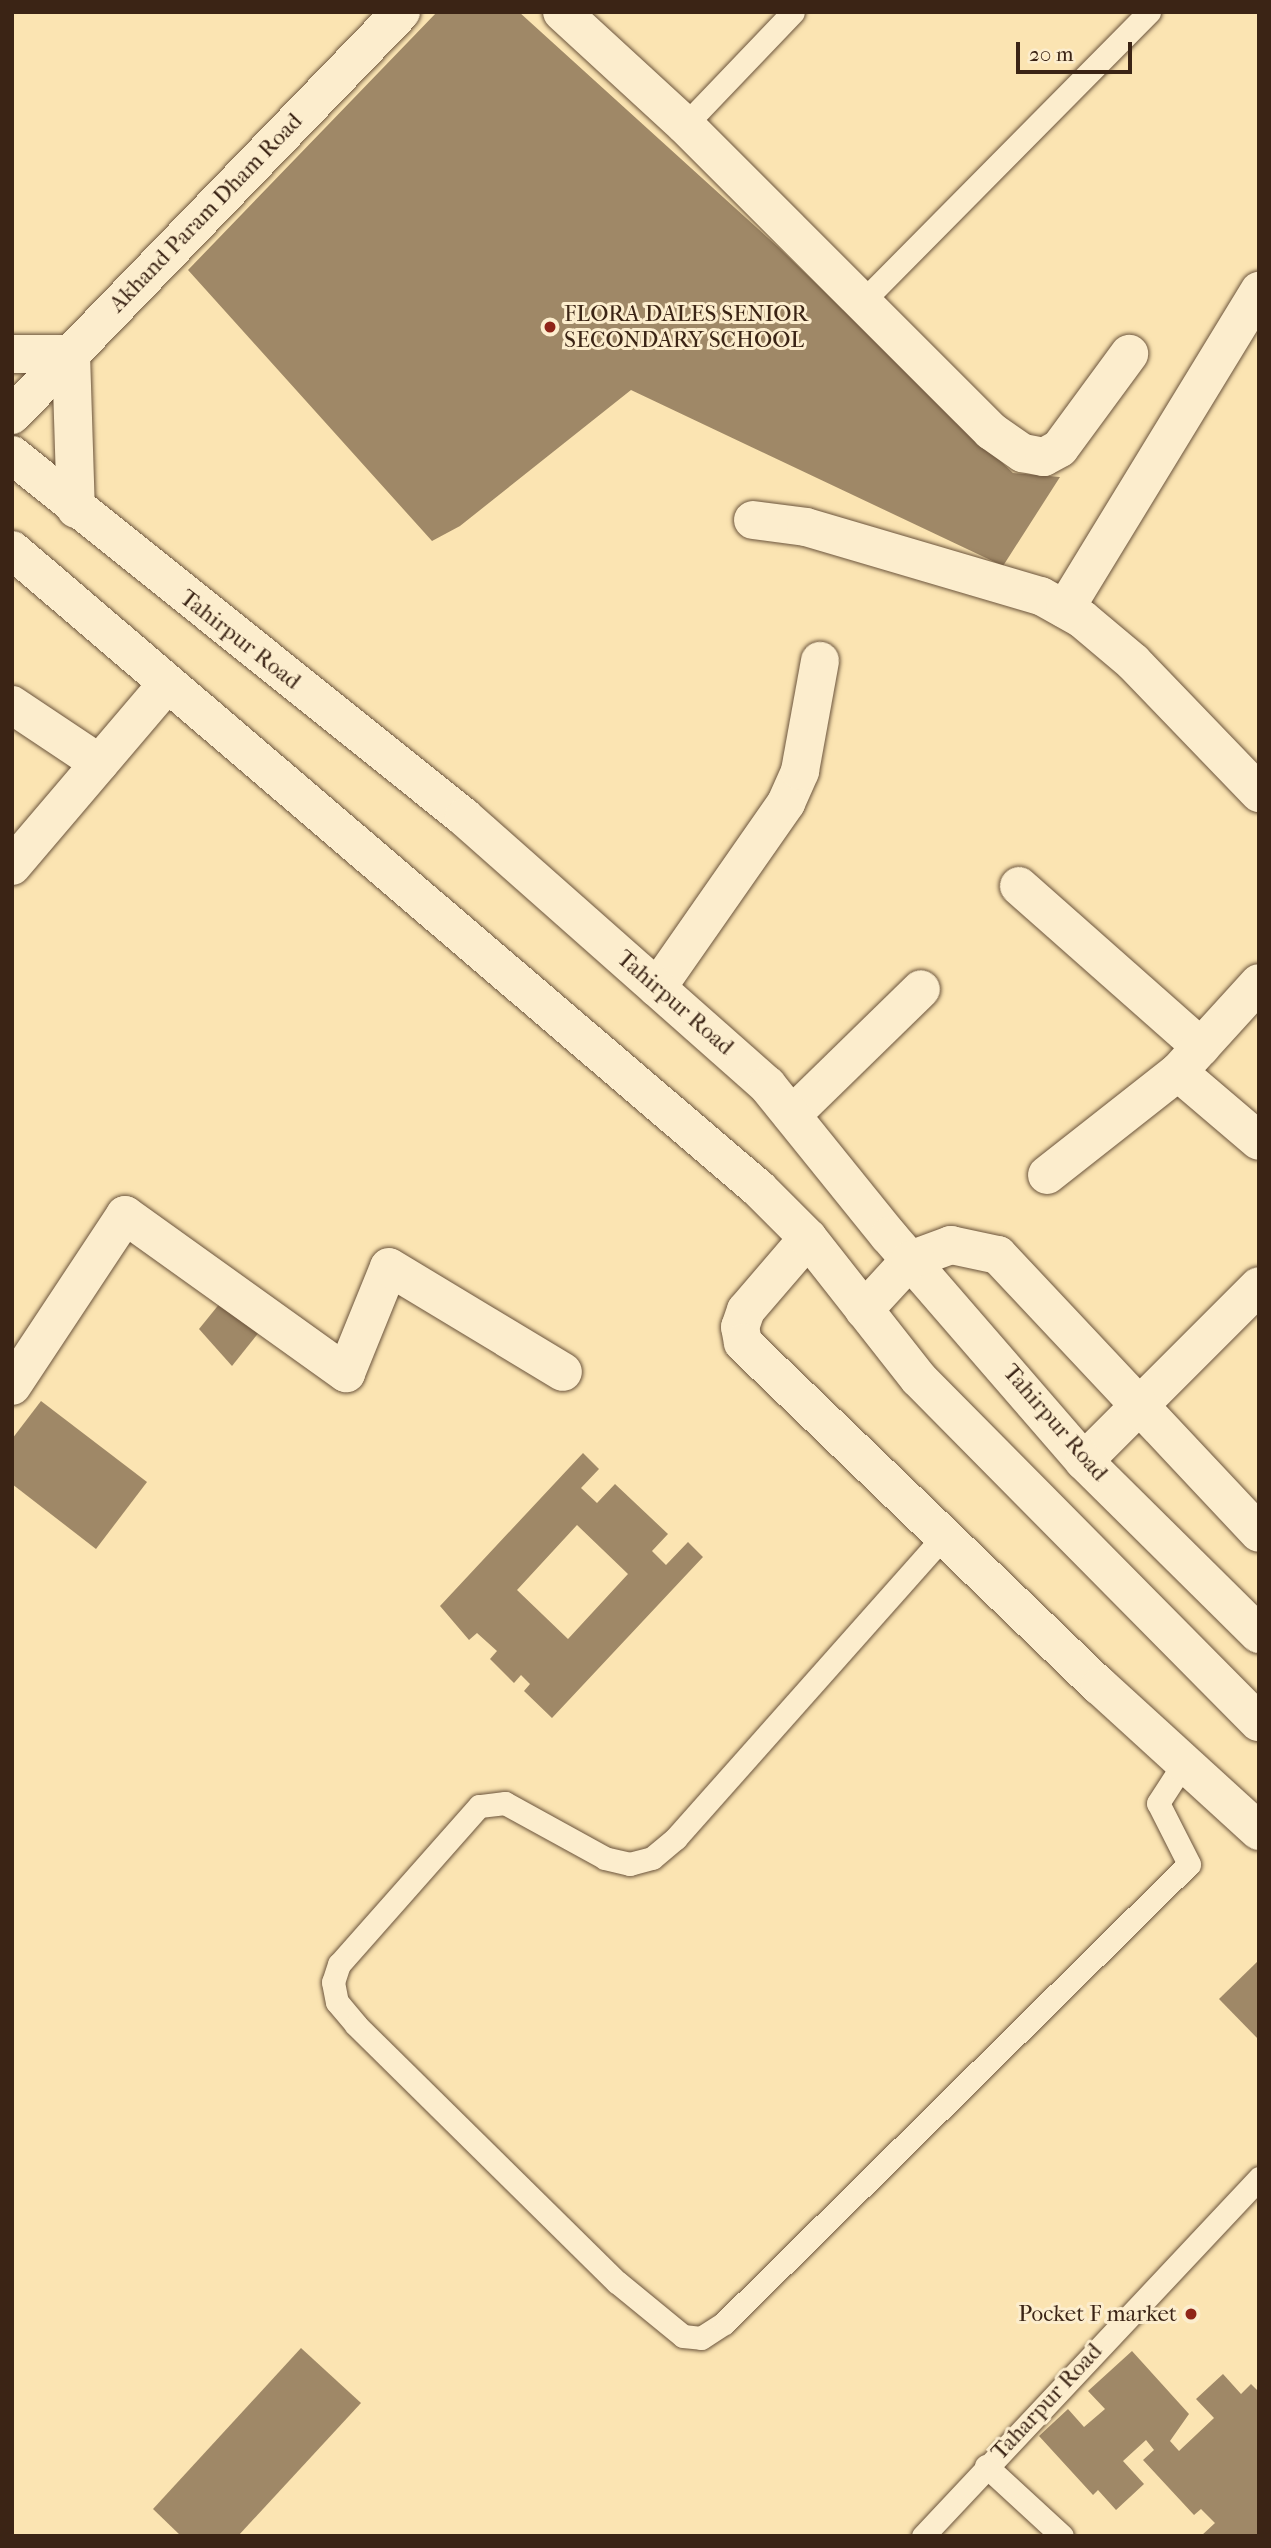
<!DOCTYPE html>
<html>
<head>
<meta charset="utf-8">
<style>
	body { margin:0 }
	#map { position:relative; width:1271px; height:2548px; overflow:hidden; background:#fbe4b2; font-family:"IM FELL French Canon",serif }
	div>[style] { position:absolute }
	.building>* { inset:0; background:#9f8867 }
	.roads { filter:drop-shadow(0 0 2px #6b543c) drop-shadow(0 0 2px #6b543c) }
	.lane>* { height:23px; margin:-11.5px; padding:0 11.5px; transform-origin:11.5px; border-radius:11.5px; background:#fcedcd }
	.street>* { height:38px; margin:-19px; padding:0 19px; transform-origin:19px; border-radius:19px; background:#fcedcd }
	.secondary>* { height:38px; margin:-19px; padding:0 19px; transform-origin:19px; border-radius:19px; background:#fcedcd }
	.dots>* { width:19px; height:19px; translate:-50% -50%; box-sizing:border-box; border:4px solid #fcedcd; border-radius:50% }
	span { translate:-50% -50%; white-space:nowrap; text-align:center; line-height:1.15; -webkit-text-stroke:6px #fcedcd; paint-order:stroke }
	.street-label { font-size:23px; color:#3b2415 }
	.poi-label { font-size:23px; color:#3b2415 }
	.left { translate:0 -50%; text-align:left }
	.right { translate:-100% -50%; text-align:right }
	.frame { position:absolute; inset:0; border:14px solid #3b2415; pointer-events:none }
	.scale { position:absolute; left:1016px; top:42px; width:116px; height:32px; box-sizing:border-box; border:4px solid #3b2415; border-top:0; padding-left:9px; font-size:21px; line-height:24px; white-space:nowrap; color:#3b2415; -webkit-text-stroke:5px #fcedcd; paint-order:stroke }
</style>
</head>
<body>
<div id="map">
	<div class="building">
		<i style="clip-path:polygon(437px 12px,519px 12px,777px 246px,1013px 473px,1060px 477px,1003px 566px,631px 390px,460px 526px,432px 541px,188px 270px)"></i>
		<i style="clip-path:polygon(225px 1297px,264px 1326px,232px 1366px,199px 1329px)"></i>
		<i style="clip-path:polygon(41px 1401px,147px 1482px,96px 1549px,12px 1484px,12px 1439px)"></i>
		<i style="clip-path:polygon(evenodd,583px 1453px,599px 1469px,581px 1488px,597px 1503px,615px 1484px,668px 1534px,652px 1551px,666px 1565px,688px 1542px,703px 1557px,552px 1718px,524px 1691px,530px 1684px,521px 1675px,514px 1683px,490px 1659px,497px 1651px,477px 1633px,469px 1640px,440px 1606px,583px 1453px,577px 1525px,628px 1574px,568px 1639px,517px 1590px,577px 1525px)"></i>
		<i style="clip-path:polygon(1259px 1960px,1259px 2040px,1219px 1999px)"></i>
		<i style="clip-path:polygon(301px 2348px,361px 2403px,238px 2536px,181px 2536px,153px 2509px)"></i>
		<i style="clip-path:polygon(1132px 2351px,1189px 2414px,1170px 2441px,1179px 2451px,1214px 2418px,1196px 2399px,1223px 2374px,1241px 2394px,1251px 2384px,1259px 2392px,1259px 2536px,1201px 2536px,1215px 2523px,1201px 2509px,1194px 2515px,1143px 2460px,1154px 2450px,1146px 2440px,1123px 2461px,1144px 2484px,1116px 2510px,1098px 2490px,1093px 2495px,1039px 2436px,1068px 2409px,1084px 2427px,1105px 2409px,1088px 2391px)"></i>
	</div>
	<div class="roads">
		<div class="lane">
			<i style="left:685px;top:125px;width:156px;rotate:-46.3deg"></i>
			<i style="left:862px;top:302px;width:408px;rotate:-45.3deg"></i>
			<i style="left:944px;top:1536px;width:404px;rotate:131.6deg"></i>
			<i style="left:676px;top:1838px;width:31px;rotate:140deg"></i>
			<i style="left:652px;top:1858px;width:23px;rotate:165deg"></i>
			<i style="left:630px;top:1864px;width:26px;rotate:-167deg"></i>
			<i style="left:605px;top:1858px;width:114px;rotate:-151.2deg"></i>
			<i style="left:505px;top:1803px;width:26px;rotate:173deg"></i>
			<i style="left:479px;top:1806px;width:211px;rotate:131.5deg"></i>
			<i style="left:339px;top:1964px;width:19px;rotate:108deg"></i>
			<i style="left:333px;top:1982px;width:20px;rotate:79deg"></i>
			<i style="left:337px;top:2002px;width:30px;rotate:50deg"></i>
			<i style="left:356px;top:2025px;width:366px;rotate:44.6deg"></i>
			<i style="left:617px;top:2282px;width:85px;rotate:39.3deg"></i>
			<i style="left:683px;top:2336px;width:18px;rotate:6deg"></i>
			<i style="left:701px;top:2338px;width:27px;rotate:-33deg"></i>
			<i style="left:724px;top:2323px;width:653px;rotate:-44.63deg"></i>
			<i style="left:1189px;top:1864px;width:68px;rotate:-116.9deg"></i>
			<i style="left:1158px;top:1803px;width:48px;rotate:-57deg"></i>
			<i style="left:986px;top:2466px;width:103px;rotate:42.6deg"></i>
			<i style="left:923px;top:2536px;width:491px;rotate:-46.8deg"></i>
		</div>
		<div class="street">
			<i style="left:562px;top:12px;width:167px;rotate:42.6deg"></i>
			<i style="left:685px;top:125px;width:433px;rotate:45deg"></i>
			<i style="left:991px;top:431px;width:39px;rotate:35deg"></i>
			<i style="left:1023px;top:453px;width:21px;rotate:11deg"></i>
			<i style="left:1044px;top:457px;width:18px;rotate:-29deg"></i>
			<i style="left:1060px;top:448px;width:117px;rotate:-53.7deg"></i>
			<i style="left:753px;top:520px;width:53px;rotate:7.5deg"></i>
			<i style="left:806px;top:527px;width:245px;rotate:16.4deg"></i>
			<i style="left:1041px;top:596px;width:47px;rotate:29.3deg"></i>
			<i style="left:1082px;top:619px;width:67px;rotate:40.1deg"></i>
			<i style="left:1133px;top:662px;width:182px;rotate:46.1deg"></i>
			<i style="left:1065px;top:609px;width:373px;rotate:-58.6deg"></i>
			<i style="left:12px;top:705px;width:105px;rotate:33.7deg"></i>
			<i style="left:12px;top:866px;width:239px;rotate:-49.6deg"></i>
			<i style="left:1019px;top:886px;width:243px;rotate:41.5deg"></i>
			<i style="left:657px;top:988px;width:226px;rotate:-55.1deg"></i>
			<i style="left:786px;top:803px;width:35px;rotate:-66deg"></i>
			<i style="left:800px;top:771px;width:112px;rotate:-79.7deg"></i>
			<i style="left:1178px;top:1072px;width:106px;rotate:40.4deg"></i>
			<i style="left:792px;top:1115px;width:180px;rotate:-44.3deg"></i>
			<i style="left:1047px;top:1175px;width:167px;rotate:-38.2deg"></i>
			<i style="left:1178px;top:1072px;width:120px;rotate:-47.7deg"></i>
			<i style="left:808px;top:1238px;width:95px;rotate:130.7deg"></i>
			<i style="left:746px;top:1310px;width:18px;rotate:109deg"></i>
			<i style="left:740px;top:1327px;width:16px;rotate:79deg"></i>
			<i style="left:743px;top:1343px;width:495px;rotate:43.9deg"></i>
			<i style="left:1100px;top:1686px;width:215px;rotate:42.4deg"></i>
			<i style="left:12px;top:1386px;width:205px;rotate:-56.5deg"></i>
			<i style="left:125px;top:1215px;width:272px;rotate:35.6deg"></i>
			<i style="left:346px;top:1373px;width:114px;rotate:-67.9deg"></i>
			<i style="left:389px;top:1267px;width:203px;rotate:31.1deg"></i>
			<i style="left:1084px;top:1461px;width:247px;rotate:-45deg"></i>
		</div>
		<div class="secondary">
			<i style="left:12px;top:354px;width:59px"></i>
			<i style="left:71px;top:354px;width:155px;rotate:88.2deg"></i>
			<i style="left:12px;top:415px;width:560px;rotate:-46.01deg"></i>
			<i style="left:12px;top:455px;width:579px;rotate:38.69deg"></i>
			<i style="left:464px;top:817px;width:405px;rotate:41.5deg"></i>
			<i style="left:767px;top:1085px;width:194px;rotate:51.1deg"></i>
			<i style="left:889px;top:1236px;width:298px;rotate:49.1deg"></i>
			<i style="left:1084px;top:1461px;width:246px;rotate:44.7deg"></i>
			<i style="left:12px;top:550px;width:983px;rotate:40.54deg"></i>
			<i style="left:759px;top:1189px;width:69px;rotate:45deg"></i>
			<i style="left:808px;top:1238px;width:179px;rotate:51.8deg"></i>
			<i style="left:919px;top:1379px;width:483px;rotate:45.3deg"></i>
			<i style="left:864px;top:1310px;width:68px;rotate:-47.4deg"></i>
			<i style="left:910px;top:1260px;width:44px;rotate:-20.1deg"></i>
			<i style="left:951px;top:1245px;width:48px;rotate:12deg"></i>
			<i style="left:998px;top:1255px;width:381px;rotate:46.8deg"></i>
		</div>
	</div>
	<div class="dots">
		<i style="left:550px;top:327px;background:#8f2418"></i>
		<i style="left:1191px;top:2314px;background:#8f2418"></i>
	</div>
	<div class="street-label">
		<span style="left:206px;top:213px;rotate:-46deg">Akhand Param Dham Road</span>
		<span style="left:240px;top:640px;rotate:38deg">Tahirpur Road</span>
		<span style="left:675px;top:1003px;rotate:41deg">Tahirpur Road</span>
		<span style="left:1055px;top:1423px;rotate:49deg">Tahirpur Road</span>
		<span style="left:1047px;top:2402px;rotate:-47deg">Taharpur Road</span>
	</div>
	<div class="poi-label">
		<span class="left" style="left:564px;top:327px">FLORA DALES SENIOR<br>SECONDARY SCHOOL</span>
		<span class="right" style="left:1177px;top:2314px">Pocket F market</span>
	</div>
	<div class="frame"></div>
	<div class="scale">20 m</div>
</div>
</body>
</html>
